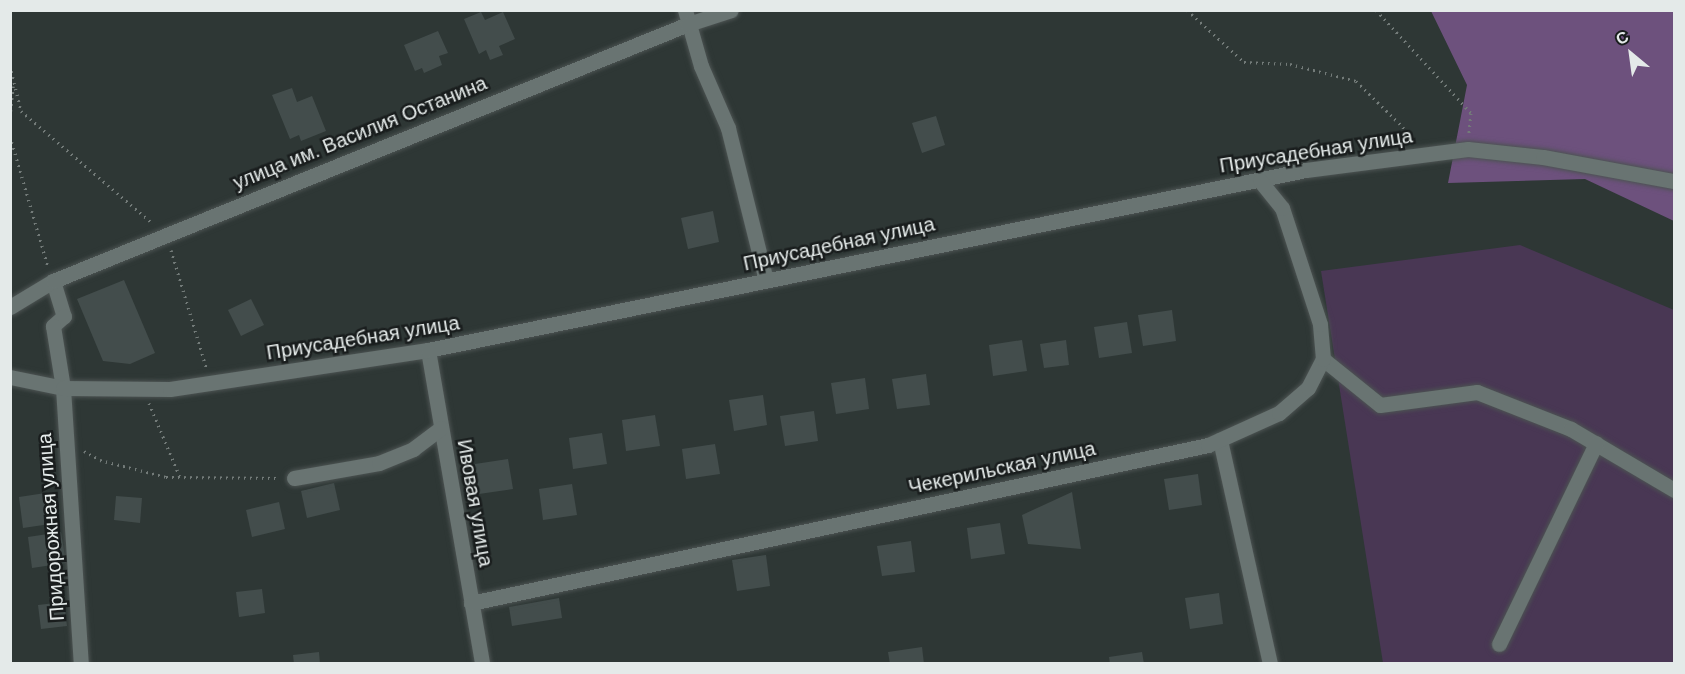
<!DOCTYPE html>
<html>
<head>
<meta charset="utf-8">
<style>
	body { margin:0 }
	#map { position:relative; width:1685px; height:674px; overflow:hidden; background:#2e3735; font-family:Arial,sans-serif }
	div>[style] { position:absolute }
	.green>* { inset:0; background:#493754 }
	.forest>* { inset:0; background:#6d517d }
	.building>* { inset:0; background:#434d4c }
	.path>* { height:3px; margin-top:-1.5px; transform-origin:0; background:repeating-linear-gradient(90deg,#737b79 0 1.5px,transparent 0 6px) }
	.roads { filter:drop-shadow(0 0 2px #4c5352) drop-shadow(0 0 2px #4c5352) }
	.minor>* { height:15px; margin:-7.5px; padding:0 7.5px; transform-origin:7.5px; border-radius:7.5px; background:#697472 }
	span { translate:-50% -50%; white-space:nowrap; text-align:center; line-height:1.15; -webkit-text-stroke:5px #191d1d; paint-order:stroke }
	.street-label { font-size:20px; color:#e4eae9 }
	.frame { position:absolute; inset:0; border:12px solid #e4eae9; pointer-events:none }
	.north { position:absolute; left:1601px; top:24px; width:60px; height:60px; -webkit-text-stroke:4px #191d1d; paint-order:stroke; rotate:331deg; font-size:16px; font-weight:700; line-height:24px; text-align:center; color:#e4eae9 }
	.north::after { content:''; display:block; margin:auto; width:21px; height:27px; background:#e4eae9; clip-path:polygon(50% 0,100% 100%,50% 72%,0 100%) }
</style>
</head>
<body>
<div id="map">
	<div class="green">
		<i style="clip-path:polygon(1520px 245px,1674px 310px,1674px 663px,1383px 663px,1321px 271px)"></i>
	</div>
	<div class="forest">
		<i style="clip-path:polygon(1431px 11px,1674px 11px,1674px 221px,1585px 179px,1448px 183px,1467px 85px)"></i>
	</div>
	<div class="building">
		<i style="clip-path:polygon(481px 12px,485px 20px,503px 12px,515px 39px,499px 46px,503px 55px,490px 60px,486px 50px,479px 54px,464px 19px)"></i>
		<i style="clip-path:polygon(438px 31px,448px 53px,439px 56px,442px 65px,424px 73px,422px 68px,415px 71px,404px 45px)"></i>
		<i style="clip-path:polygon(292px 88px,297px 102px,312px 96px,326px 131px,301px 141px,299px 135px,290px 139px,272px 95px)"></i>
		<i style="clip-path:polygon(936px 116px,945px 145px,922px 153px,912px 123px)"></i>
		<i style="clip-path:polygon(713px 211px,719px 242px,688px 249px,681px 218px)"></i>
		<i style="clip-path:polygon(124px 280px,155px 353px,130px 364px,103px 361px,77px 299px)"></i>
		<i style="clip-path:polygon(251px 299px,264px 325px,241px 336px,228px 310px)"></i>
		<i style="clip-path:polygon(1172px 310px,1176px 341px,1143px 346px,1138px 315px)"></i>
		<i style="clip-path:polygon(1127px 322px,1132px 353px,1099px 358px,1094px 327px)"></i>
		<i style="clip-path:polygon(1022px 340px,1027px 371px,993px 376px,989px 345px)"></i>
		<i style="clip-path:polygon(1066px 340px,1069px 365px,1044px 368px,1040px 344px)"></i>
		<i style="clip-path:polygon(926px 374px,930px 405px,897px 409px,892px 379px)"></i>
		<i style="clip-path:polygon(865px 378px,869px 409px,836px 414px,831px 383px)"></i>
		<i style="clip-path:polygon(763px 395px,767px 425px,734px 431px,729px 400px)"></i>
		<i style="clip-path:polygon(814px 411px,818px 441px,785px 446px,780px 416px)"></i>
		<i style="clip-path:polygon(655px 415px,660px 446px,626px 451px,622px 420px)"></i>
		<i style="clip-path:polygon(602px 433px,607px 464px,573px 469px,569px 438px)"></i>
		<i style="clip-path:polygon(715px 444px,720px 474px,686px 479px,682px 449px)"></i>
		<i style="clip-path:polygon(508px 459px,513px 489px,479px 494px,475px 464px)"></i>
		<i style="clip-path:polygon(1198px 474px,1202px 505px,1169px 510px,1164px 479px)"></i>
		<i style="clip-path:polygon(334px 483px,340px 510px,307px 518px,301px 491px)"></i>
		<i style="clip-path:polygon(572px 484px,577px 515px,543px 520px,539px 489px)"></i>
		<i style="clip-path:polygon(52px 492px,57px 523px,23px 528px,19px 497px)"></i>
		<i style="clip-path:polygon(1072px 492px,1081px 549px,1028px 544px,1022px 515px)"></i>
		<i style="clip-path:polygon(116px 496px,142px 498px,140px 523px,114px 520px)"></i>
		<i style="clip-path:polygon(279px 502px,285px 529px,252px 537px,246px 510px)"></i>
		<i style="clip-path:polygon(1000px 523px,1005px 554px,971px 559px,967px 528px)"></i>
		<i style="clip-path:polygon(61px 532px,66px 563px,32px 568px,28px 537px)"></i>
		<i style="clip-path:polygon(911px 541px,915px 572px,882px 576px,877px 546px)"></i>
		<i style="clip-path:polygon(766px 555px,770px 586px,737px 591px,732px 560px)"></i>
		<i style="clip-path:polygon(262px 589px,265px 613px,239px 617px,236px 592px)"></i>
		<i style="clip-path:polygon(1219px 593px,1223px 624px,1190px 629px,1185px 598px)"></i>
		<i style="clip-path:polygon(559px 598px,562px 618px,512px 626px,509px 607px)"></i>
		<i style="clip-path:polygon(64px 602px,67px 626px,41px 629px,38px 605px)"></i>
		<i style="clip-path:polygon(922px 647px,924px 664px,890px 664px,888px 652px)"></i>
		<i style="clip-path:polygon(319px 652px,320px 664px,294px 664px,293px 655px)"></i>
		<i style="clip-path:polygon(1142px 652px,1144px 664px,1110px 664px,1109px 657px)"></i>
	</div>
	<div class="path">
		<i style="left:1187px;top:10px;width:77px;rotate:42.4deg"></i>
		<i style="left:1244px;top:62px;width:46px;rotate:2.5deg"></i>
		<i style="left:1290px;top:64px;width:68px;rotate:14.4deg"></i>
		<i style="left:1356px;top:81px;width:66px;rotate:44.4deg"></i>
		<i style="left:1403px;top:127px;width:14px;rotate:65deg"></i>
		<i style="left:1376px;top:10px;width:140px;rotate:47.3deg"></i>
		<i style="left:1471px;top:113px;width:20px;rotate:96deg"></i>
		<i style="left:10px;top:65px;width:47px;rotate:76.6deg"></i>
		<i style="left:21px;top:111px;width:172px;rotate:40.5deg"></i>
		<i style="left:10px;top:117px;width:31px;rotate:-84deg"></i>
		<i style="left:10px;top:136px;width:136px;rotate:73.8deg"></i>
		<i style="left:171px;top:250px;width:122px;rotate:73.3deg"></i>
		<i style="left:149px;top:403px;width:80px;rotate:67.3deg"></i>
		<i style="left:84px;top:451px;width:18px;rotate:29deg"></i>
		<i style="left:100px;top:460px;width:68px;rotate:14.4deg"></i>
		<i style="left:166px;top:477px;width:114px;rotate:0.5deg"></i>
	</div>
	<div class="roads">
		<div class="minor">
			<i style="left:685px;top:10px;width:58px;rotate:74.1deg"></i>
			<i style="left:701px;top:66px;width:68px;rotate:66.5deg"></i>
			<i style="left:728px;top:128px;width:157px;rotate:76deg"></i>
			<i style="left:53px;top:281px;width:37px;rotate:73deg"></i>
			<i style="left:64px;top:316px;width:15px;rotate:138deg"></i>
			<i style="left:53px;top:326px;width:63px;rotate:80.8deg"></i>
			<i style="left:63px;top:388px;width:277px;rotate:86.3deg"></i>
			<i style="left:10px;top:307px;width:50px;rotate:-31.2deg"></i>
			<i style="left:53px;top:281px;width:685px;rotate:-22.03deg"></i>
			<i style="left:688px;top:24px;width:45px;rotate:-18deg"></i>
			<i style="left:428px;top:350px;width:319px;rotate:80.2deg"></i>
			<i style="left:1323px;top:359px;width:73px;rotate:38.9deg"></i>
			<i style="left:1380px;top:405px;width:98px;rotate:-7.6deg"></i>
			<i style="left:1477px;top:392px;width:101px;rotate:21.5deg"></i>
			<i style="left:1571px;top:429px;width:120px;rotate:30.6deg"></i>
			<i style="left:10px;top:377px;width:54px;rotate:11.7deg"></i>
			<i style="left:63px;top:388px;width:107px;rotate:0.5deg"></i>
			<i style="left:170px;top:389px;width:261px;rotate:-8.6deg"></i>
			<i style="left:428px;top:350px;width:896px;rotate:-11.59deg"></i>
			<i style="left:1306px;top:170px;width:163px;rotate:-7.4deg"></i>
			<i style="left:1468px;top:149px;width:75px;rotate:6.1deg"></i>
			<i style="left:1543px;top:157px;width:133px;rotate:10.4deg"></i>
			<i style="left:1220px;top:440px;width:230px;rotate:77.4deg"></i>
			<i style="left:294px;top:478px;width:86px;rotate:-10deg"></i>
			<i style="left:379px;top:463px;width:37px;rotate:-22deg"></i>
			<i style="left:413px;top:449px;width:35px;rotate:-37deg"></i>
			<i style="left:471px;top:603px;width:754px;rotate:-12.1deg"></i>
			<i style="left:1208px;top:445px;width:78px;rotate:-24.3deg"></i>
			<i style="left:1279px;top:413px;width:38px;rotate:-41deg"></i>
			<i style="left:1308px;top:388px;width:33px;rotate:-63deg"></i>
			<i style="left:1323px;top:359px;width:35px;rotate:-95deg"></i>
			<i style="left:1320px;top:324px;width:122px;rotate:-108.1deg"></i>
			<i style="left:1282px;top:208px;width:35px;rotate:-129deg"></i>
			<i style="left:1499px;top:644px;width:223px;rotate:-64.2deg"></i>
		</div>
	</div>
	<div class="street-label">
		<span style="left:360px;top:133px;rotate:-22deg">улица им. Василия Останина</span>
		<span style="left:1316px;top:151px;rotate:-9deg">Приусадебная улица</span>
		<span style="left:839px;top:244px;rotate:-12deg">Приусадебная улица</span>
		<span style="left:363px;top:338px;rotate:-9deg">Приусадебная улица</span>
		<span style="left:1002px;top:468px;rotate:-12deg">Чекерильская улица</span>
		<span style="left:475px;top:503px;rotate:80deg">Ивовая улица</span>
		<span style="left:51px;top:527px;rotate:-94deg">Придорожная улица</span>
	</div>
	<div class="frame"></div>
	<div class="north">С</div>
</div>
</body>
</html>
